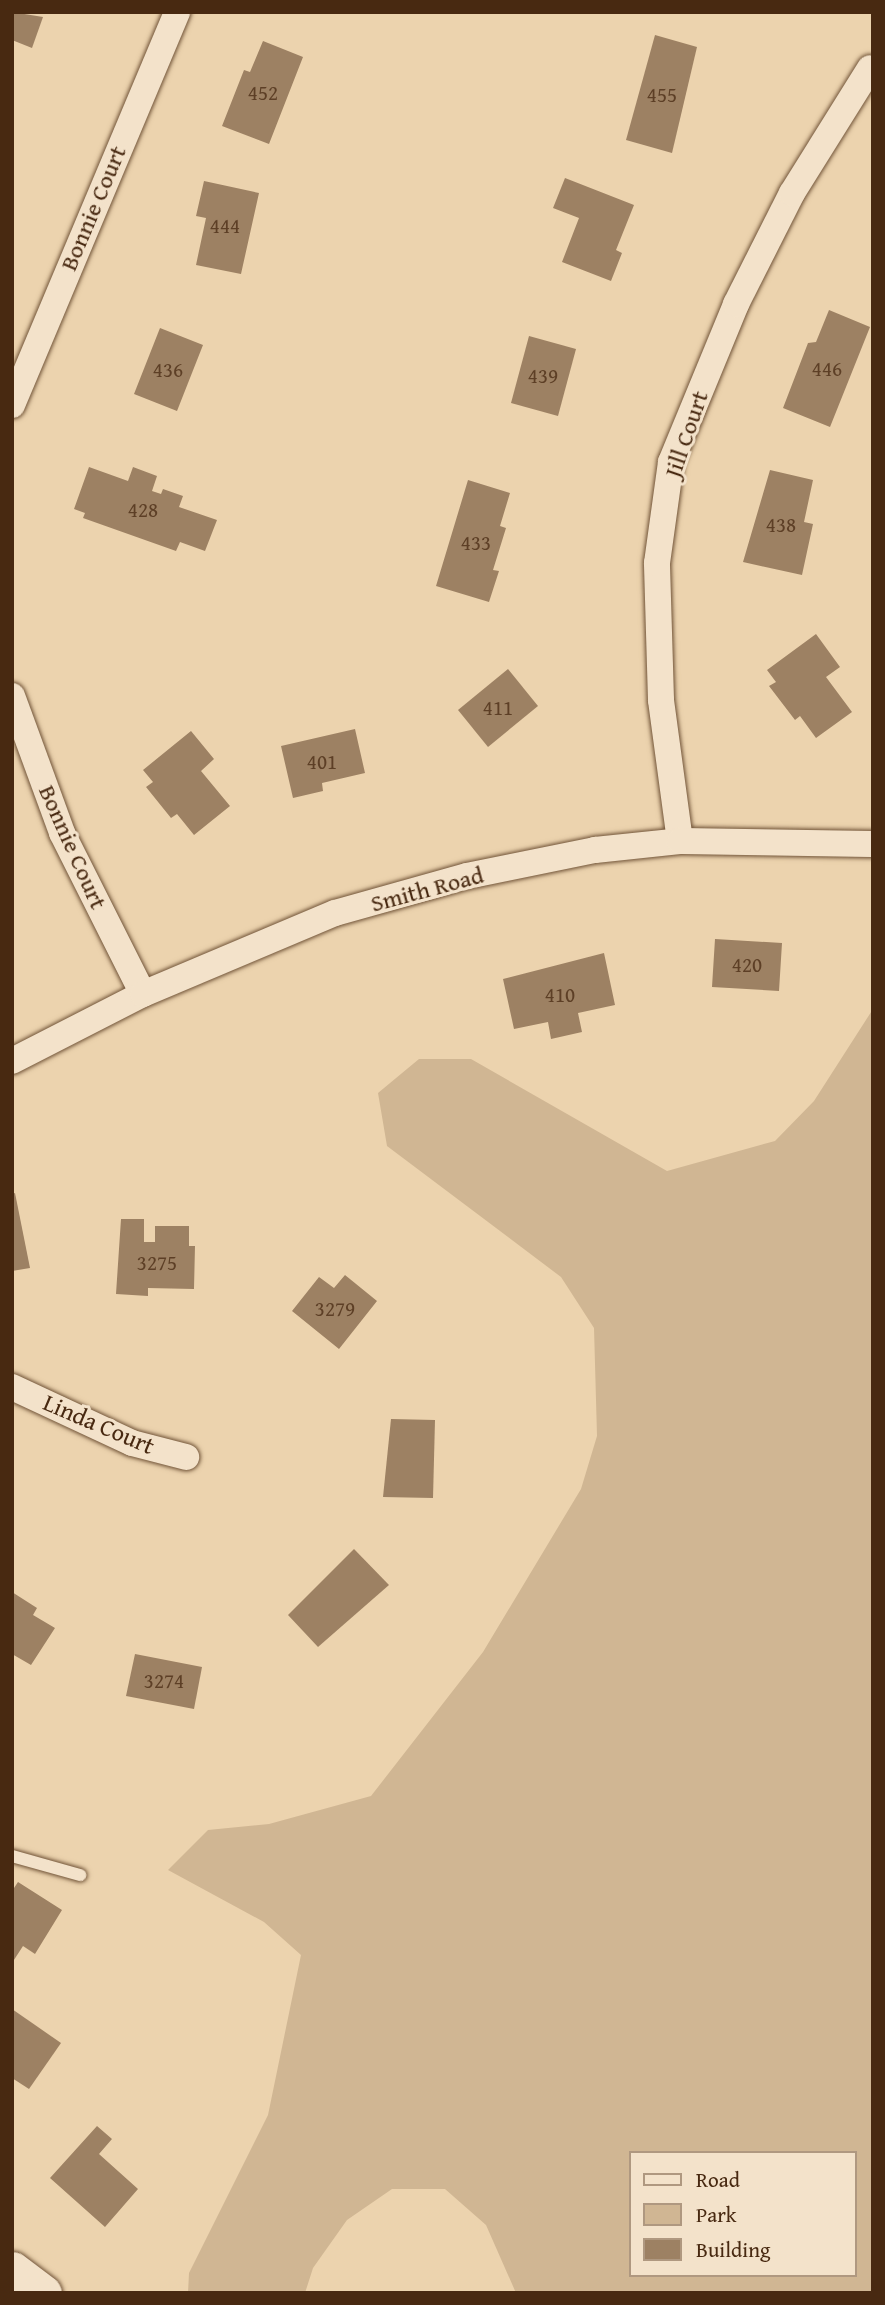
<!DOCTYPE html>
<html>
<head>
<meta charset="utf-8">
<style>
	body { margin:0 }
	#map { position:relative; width:885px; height:2305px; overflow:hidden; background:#ecd3ae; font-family:"Gentium Book Plus",serif }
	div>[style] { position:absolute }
	.green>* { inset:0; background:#d0b693 }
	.building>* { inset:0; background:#9d8163 }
	.roads { filter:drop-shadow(0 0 2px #715438) drop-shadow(0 0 2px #715438) }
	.lane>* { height:12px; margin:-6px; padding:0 6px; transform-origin:6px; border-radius:6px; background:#f3e2ca }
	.street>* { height:26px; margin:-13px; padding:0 13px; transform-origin:13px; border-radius:13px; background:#f3e2ca }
	.secondary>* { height:37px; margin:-18.5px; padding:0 18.5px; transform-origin:18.5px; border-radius:18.5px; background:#f3e2ca }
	span { translate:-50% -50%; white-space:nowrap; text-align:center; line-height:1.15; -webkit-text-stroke:6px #f3e2ca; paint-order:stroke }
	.number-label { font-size:21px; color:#5d3f26 }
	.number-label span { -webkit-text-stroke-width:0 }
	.street-label { font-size:24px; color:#482911 }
	.frame { position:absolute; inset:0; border:14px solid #482911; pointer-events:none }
	.legend { position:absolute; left:629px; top:2151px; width:228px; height:126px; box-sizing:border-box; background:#f3e2ca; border:2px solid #af9880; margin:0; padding:9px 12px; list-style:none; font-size:21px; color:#482911 }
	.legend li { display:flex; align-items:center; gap:14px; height:35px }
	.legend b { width:35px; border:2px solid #af9880 }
</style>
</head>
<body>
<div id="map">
	<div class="green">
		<i style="clip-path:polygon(evenodd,873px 1009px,873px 2293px,516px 2293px,486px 2225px,445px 2189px,392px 2189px,347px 2220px,313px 2268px,305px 2293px,188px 2293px,189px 2273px,268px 2115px,301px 1955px,264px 1922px,168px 1870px,208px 1830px,269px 1824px,371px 1796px,483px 1652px,581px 1489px,597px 1436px,594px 1328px,561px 1277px,387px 1146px,378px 1093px,419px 1059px,471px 1059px,667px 1171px,775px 1141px,814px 1101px,873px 1009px,631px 2153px,855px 2153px,855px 2275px,631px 2275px,631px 2153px)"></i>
	</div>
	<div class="building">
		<i style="clip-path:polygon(12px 12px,43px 17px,32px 48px,12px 40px)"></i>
		<i style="clip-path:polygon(655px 35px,697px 47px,672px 153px,626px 140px)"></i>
		<i style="clip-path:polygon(263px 41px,303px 57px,269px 144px,222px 126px,244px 70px,250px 72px)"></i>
		<i style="clip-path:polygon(565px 178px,634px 205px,616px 250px,622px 253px,611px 281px,562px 262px,579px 218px,553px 208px)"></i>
		<i style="clip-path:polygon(204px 181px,259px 193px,241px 274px,196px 265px,206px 218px,196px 216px)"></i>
		<i style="clip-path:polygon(829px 310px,870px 327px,830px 427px,783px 408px,808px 343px,816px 342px)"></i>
		<i style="clip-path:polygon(160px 328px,203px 345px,177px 411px,134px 394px)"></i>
		<i style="clip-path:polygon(529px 336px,576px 349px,558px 416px,511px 403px)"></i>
		<i style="clip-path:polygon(89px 467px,128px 481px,133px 467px,157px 476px,152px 491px,161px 494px,163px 489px,183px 496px,179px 507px,217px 520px,205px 551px,180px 542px,176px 551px,83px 518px,85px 513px,74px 509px)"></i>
		<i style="clip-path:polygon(770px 470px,813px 480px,804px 522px,813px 524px,802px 575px,743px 562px)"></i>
		<i style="clip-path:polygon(468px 480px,510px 493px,500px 526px,506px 528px,493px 570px,499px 571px,489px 602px,436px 586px)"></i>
		<i style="clip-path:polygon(816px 634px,840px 667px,826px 677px,852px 712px,816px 738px,800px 716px,795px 720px,769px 686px,776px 682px,767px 670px)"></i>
		<i style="clip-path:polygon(508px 669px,538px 706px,488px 747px,458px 710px)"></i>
		<i style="clip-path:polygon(355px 729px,365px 773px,322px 783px,323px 791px,293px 798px,281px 746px)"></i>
		<i style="clip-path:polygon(191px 731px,214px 759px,201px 771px,230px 806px,194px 835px,177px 814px,171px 818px,146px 787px,153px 782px,143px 770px)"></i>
		<i style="clip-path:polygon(715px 939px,782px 943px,779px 991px,712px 987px)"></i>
		<i style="clip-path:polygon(604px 953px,615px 1005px,578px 1013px,582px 1032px,551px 1039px,548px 1022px,514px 1029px,503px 979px)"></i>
		<i style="clip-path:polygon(15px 1193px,30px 1268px,12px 1271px,12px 1194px)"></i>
		<i style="clip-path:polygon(121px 1219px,144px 1219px,144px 1242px,155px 1242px,155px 1226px,189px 1226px,189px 1246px,195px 1246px,194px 1289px,148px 1288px,148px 1296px,116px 1294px)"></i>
		<i style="clip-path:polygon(345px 1275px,377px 1301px,339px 1349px,292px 1311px,319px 1277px,334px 1288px)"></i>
		<i style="clip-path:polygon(391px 1419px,435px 1420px,433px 1498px,383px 1497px)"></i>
		<i style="clip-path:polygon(354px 1549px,389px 1585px,318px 1647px,288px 1615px)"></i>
		<i style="clip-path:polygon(12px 1592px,37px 1608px,33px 1615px,55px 1628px,31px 1665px,12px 1654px)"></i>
		<i style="clip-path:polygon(135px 1654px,202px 1667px,194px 1709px,126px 1696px)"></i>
		<i style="clip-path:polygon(18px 1882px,62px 1910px,35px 1954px,23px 1946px,12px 1963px,12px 1891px)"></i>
		<i style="clip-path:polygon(12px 2009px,61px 2043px,29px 2089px,12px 2078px)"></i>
		<i style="clip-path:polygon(97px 2126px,112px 2139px,99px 2154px,138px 2189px,105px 2227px,50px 2178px)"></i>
	</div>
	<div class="roads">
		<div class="lane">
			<i style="left:12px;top:1856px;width:71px;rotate:15.6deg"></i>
		</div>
		<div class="street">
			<i style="left:12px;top:405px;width:426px;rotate:-67.2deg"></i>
			<i style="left:12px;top:696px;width:146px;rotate:69.9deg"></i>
			<i style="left:62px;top:833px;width:180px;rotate:63.3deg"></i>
			<i style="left:680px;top:841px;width:142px;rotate:-97.7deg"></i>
			<i style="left:661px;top:700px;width:137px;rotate:-91.7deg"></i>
			<i style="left:657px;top:563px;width:102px;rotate:-82.1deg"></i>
			<i style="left:671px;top:462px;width:171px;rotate:-67.6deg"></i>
			<i style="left:736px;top:304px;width:124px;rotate:-63.2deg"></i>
			<i style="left:792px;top:193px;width:147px;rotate:-58deg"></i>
			<i style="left:12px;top:1061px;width:147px;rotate:-27.1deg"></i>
			<i style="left:143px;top:994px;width:208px;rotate:-22.9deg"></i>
			<i style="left:335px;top:913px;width:137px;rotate:-15.7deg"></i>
			<i style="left:467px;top:876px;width:131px;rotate:-11.5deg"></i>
			<i style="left:595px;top:850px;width:85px;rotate:-6deg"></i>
			<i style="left:680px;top:841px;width:193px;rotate:0.9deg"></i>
			<i style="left:12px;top:1387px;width:132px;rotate:25deg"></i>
			<i style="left:132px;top:1443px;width:56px;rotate:14.5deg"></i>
		</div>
		<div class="secondary">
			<i style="left:12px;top:2270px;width:39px;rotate:37deg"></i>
		</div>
	</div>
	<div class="number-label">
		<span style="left:263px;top:93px">452</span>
		<span style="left:662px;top:95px">455</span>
		<span style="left:225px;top:226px">444</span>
		<span style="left:827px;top:369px">446</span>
		<span style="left:168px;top:370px">436</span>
		<span style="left:543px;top:376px">439</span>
		<span style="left:143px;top:510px">428</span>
		<span style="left:781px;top:525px">438</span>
		<span style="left:476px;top:543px">433</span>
		<span style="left:498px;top:708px">411</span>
		<span style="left:322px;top:762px">401</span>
		<span style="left:747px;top:965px">420</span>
		<span style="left:560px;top:995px">410</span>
		<span style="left:157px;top:1263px">3275</span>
		<span style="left:335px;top:1309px">3279</span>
		<span style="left:164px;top:1681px">3274</span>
	</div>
	<div class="street-label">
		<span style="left:93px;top:208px;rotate:-67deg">Bonnie Court</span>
		<span style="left:686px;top:434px;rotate:-71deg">Jill Court</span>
		<span style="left:73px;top:847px;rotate:66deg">Bonnie Court</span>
		<span style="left:427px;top:889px;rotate:-15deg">Smith Road</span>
		<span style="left:99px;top:1424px;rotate:23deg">Linda Court</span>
	</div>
	<div class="frame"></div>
	<ul class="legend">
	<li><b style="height:9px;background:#f3e2ca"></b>Road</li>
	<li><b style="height:19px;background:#d0b693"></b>Park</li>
	<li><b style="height:19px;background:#9d8163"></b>Building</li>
	</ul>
</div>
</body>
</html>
